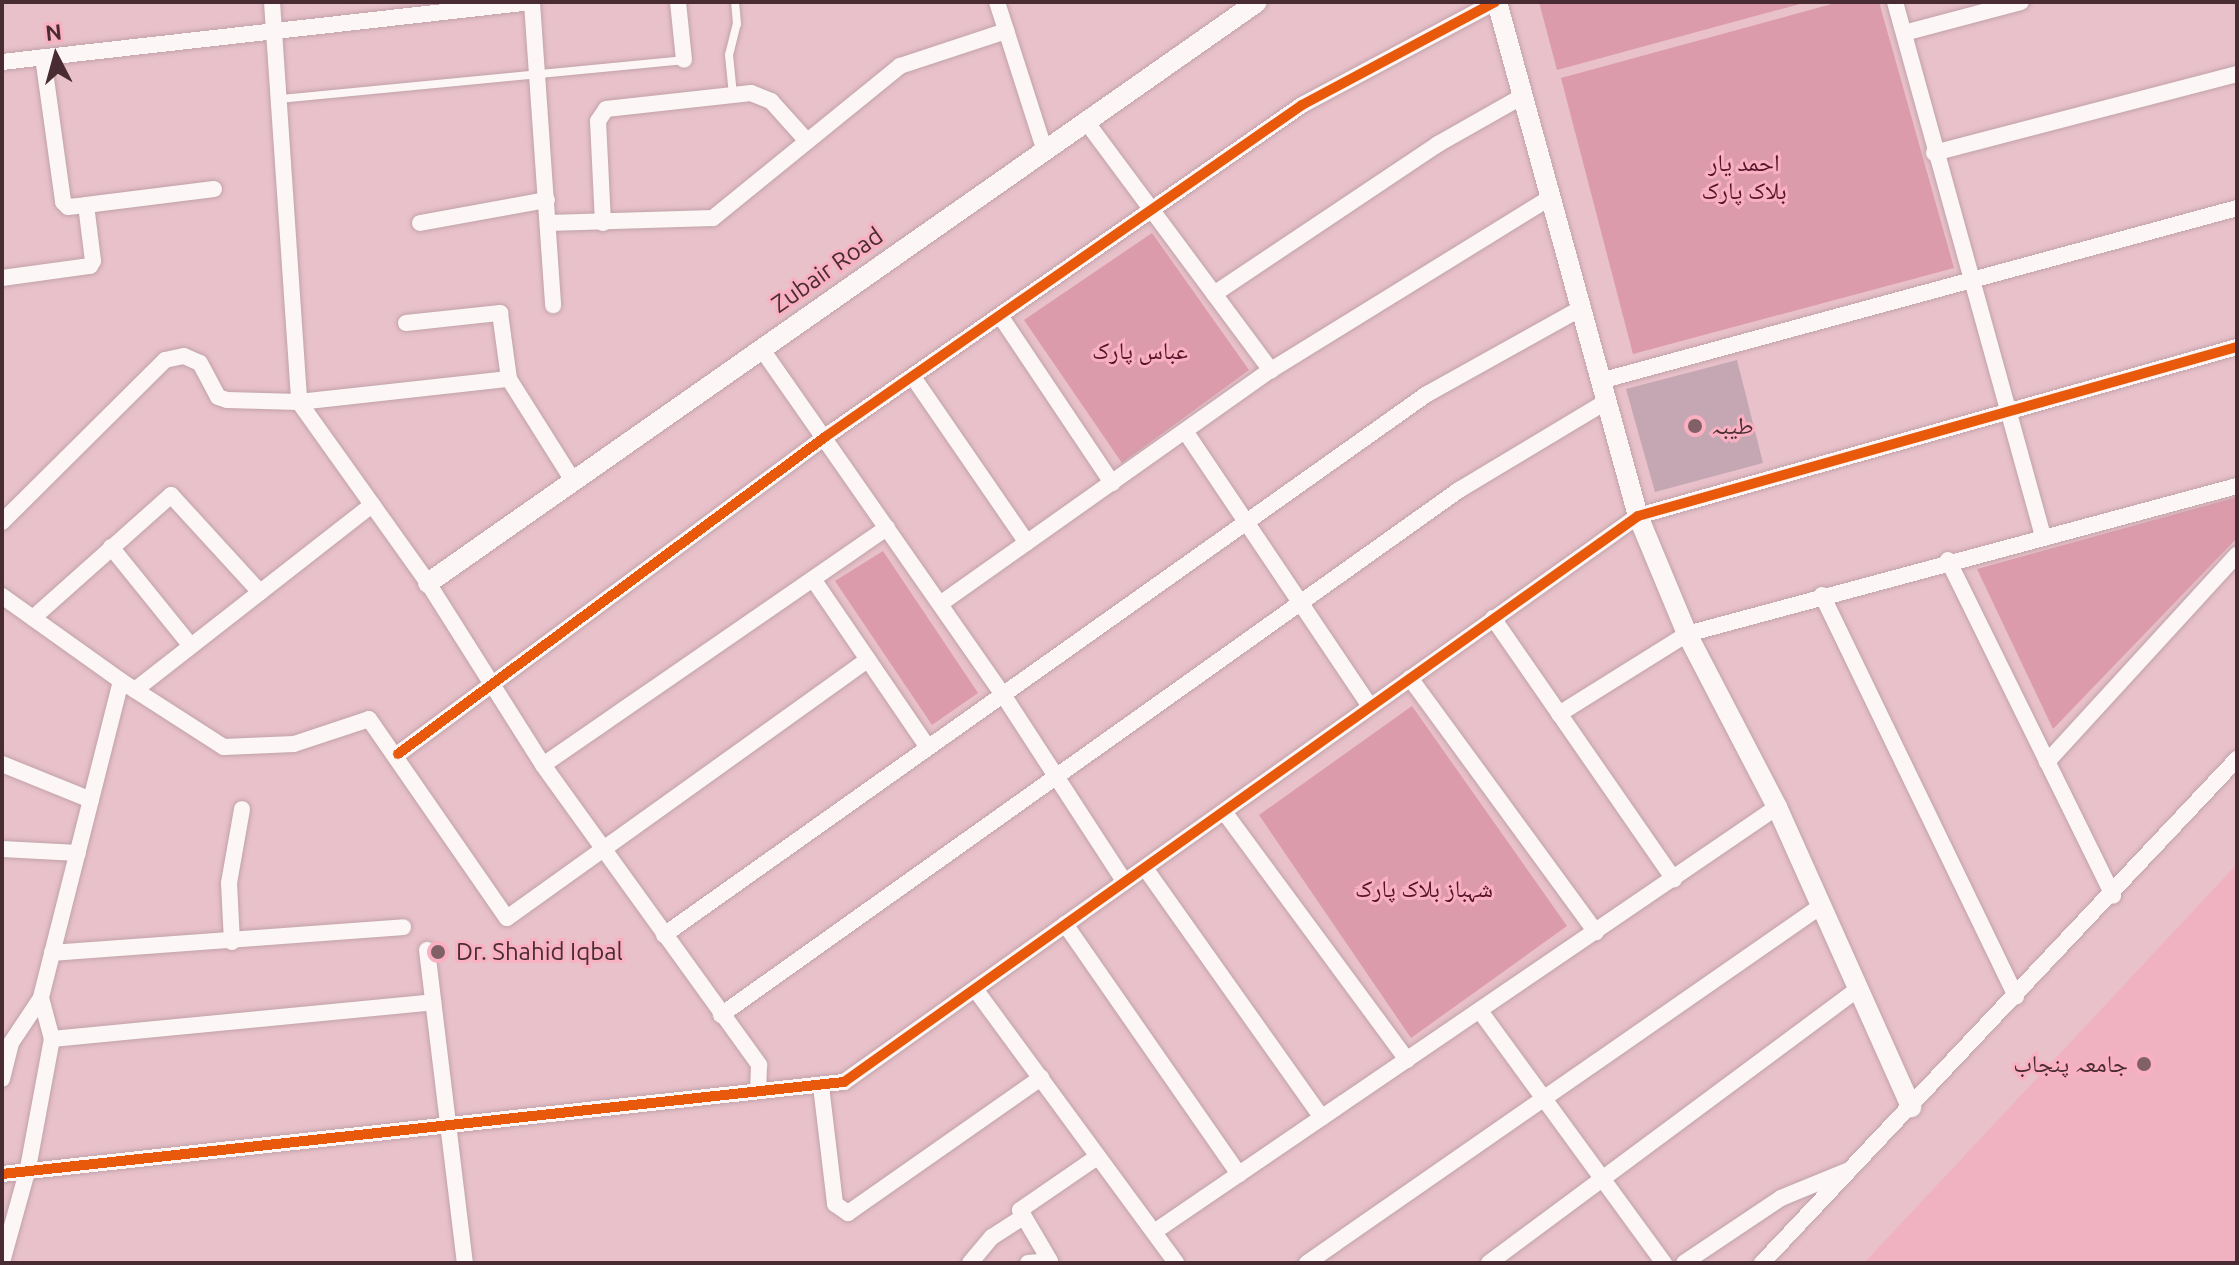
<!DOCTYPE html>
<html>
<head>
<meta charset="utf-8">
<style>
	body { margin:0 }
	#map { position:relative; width:2239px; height:1265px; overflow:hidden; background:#e8c1ca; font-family:Ubuntu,"Noto Naskh Arabic",sans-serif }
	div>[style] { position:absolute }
	.built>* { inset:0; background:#f0b2c1 }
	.green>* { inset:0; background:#db9bab }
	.building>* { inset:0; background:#c4a7b2 }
	.roads { filter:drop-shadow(0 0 2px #c1a2a9) drop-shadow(0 0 2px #c1a2a9) }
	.service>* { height:8px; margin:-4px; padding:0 4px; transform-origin:4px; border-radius:4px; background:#fcf6f7 }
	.minor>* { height:16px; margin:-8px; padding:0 8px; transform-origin:8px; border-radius:8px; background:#fcf6f7 }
	.tertiary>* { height:20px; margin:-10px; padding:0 10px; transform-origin:10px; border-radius:10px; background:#fcf6f7 }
	.cycleway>* { height:10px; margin:-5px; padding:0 5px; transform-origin:5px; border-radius:5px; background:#e8590c }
	.dots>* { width:22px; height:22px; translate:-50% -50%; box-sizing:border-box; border:4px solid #f9b0c1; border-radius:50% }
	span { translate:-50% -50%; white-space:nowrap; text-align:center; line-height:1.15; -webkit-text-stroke:6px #f9b0c1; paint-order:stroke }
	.park-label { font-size:24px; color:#55132a }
	.street-label { font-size:24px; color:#492c33 }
	.poi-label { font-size:24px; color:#492c33 }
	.left { translate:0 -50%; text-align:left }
	.right { translate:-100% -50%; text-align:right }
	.frame { position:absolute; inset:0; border:4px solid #492c33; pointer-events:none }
	.north { position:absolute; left:16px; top:16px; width:80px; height:80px; -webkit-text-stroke:6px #f9b0c1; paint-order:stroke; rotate:354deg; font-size:22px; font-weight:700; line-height:32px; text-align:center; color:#492c33 }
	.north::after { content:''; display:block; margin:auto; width:28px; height:36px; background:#492c33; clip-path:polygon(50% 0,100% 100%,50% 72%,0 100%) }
</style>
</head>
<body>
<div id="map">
	<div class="built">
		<i style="clip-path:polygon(2237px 864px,2237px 1263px,1864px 1263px)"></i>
	</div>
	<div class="green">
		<i style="clip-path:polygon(1539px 2px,1807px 2px,1557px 70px)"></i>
		<i style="clip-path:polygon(1839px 2px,1879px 2px,1954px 268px,1633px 354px,1561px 78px)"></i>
		<i style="clip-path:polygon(1152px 233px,1249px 370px,1122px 463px,1024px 320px)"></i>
		<i style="clip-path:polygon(2237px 497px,2237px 538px,2053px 729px,1977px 569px)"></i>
		<i style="clip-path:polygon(883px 551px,978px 693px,932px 725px,835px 581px)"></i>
		<i style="clip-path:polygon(1412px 706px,1567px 926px,1411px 1038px,1259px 815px)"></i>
	</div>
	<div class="building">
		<i style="clip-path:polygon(1737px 360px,1763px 463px,1655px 492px,1626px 389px)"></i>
	</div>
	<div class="roads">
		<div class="service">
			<i style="left:733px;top:95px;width:40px;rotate:-95.7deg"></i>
			<i style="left:729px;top:55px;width:32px;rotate:-76deg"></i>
			<i style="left:737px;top:24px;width:22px;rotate:-95deg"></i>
			<i style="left:280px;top:99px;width:406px;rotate:-5.5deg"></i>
		</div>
		<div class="minor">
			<i style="left:272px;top:2px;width:401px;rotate:86.1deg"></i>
			<i style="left:299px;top:402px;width:222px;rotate:54.5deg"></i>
			<i style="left:428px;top:583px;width:215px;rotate:57.7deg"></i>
			<i style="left:543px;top:765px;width:370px;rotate:54.2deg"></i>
			<i style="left:759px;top:1065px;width:26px;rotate:92deg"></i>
			<i style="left:678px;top:2px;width:58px;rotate:84.1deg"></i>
			<i style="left:997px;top:2px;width:153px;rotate:72.2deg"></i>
			<i style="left:1895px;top:2px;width:554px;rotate:74.51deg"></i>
			<i style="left:532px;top:3px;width:303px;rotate:86deg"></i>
			<i style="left:1904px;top:33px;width:121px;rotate:-14.8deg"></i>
			<i style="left:43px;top:57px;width:146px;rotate:82.1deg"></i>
			<i style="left:63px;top:202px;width:7px;rotate:45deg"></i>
			<i style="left:68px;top:207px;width:18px;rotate:-6deg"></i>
			<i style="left:2px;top:62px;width:533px;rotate:-6.46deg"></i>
			<i style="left:1085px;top:120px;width:312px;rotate:53.4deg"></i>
			<i style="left:1934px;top:153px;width:313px;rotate:-14.6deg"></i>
			<i style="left:420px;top:223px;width:129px;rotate:-10.3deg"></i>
			<i style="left:548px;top:223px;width:165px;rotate:-1.7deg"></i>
			<i style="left:713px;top:218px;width:241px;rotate:-39.1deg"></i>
			<i style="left:900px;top:66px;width:112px;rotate:-18.3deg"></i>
			<i style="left:603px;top:223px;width:102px;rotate:-92.8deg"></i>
			<i style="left:598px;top:121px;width:14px;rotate:-56deg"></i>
			<i style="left:606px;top:109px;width:146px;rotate:-6.3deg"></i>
			<i style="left:751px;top:93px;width:22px;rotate:22deg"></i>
			<i style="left:771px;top:101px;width:52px;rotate:48.1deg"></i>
			<i style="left:2px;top:278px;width:89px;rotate:-7.8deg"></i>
			<i style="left:90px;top:266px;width:6px;rotate:-59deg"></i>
			<i style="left:93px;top:261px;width:56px;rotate:-97.1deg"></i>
			<i style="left:86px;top:205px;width:129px;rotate:-7.1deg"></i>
			<i style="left:1214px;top:294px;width:270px;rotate:-33.8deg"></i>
			<i style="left:1438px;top:144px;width:95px;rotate:-29.5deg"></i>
			<i style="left:1001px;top:317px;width:200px;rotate:56.2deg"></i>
			<i style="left:406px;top:323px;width:95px;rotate:-6.1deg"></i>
			<i style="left:500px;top:313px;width:67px;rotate:82.2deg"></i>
			<i style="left:509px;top:379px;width:118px;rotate:57.8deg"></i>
			<i style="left:761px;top:348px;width:421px;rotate:55.1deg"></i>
			<i style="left:1002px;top:693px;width:224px;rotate:57deg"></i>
			<i style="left:913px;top:377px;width:201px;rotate:55.5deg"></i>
			<i style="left:1600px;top:381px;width:660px;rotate:-15.19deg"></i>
			<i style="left:1185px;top:431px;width:331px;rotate:56.1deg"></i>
			<i style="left:2px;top:522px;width:230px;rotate:-44.8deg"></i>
			<i style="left:165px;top:360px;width:19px;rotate:-12deg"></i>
			<i style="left:184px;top:356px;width:17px;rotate:24deg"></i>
			<i style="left:200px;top:363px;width:38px;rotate:62deg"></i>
			<i style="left:218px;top:397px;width:9px;rotate:18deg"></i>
			<i style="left:227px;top:400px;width:72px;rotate:1.6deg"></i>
			<i style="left:299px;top:402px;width:211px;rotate:-6.3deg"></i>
			<i style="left:111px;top:547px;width:127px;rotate:51.1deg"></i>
			<i style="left:1948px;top:560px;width:374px;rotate:63.8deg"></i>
			<i style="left:813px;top:579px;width:202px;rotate:55.7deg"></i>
			<i style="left:1822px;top:595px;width:446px;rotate:64.2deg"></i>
			<i style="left:2px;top:596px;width:146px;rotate:35.5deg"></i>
			<i style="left:121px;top:681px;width:327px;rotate:104.2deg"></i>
			<i style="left:41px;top:998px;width:54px;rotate:123.7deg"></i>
			<i style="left:11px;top:1043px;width:37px;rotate:104deg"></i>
			<i style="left:940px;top:604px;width:405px;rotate:-35.3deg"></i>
			<i style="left:1271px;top:370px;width:326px;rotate:-31.7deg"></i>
			<i style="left:33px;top:618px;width:185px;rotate:-41.7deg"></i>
			<i style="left:171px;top:495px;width:132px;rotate:47.5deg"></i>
			<i style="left:1493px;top:618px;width:318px;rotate:55.3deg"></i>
			<i style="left:1410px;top:678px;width:315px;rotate:53.8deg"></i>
			<i style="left:121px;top:681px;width:122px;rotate:32.7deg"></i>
			<i style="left:224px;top:747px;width:70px;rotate:-2.5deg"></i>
			<i style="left:294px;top:744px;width:79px;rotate:-18.4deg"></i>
			<i style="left:369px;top:719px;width:242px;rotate:55.3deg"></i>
			<i style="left:507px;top:918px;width:444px;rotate:-35.6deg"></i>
			<i style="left:135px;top:690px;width:301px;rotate:-38deg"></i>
			<i style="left:1559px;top:714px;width:151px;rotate:-32deg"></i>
			<i style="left:1687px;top:634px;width:570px;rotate:-15.06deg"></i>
			<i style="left:398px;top:754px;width:532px;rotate:-36.59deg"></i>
			<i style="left:825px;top:437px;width:581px;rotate:-34.84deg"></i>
			<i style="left:1302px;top:105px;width:219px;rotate:-28.1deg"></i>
			<i style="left:2047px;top:762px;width:281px;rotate:-47.5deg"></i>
			<i style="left:2px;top:764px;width:96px;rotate:22deg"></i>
			<i style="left:543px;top:765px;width:418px;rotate:-34.6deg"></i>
			<i style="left:1225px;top:813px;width:307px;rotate:53.6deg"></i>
			<i style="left:2px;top:849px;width:76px;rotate:3deg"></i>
			<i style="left:1145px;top:868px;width:306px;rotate:54.7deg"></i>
			<i style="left:1065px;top:924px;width:305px;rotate:55.2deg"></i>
			<i style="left:664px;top:935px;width:935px;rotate:-35.34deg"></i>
			<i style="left:1427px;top:394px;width:175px;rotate:-29.1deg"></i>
			<i style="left:232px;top:942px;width:59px;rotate:-92.9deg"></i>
			<i style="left:229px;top:883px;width:75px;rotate:-80deg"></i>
			<i style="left:427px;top:950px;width:315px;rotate:83.1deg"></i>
			<i style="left:52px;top:953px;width:352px;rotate:-4.2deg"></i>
			<i style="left:975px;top:989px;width:340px;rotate:53.7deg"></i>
			<i style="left:1480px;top:1011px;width:312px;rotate:53.9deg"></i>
			<i style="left:721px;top:1015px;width:906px;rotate:-35.43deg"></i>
			<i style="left:1459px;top:490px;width:169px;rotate:-31deg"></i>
			<i style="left:52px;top:1039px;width:383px;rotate:-5.5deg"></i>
			<i style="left:821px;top:1086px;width:119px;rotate:83.2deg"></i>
			<i style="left:835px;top:1204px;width:16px;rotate:35deg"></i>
			<i style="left:848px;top:1213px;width:236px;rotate:-35deg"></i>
			<i style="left:2px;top:1174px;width:847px;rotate:-6.24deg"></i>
			<i style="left:844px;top:1082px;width:975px;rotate:-35.48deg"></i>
			<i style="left:1638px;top:516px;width:622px;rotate:-15.76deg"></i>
			<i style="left:1154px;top:1232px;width:754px;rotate:-34.3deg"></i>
			<i style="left:2px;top:1262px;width:98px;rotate:-74.5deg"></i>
			<i style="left:28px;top:1168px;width:131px;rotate:-79.5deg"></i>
			<i style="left:52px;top:1039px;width:42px;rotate:-105deg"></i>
			<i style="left:970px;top:1263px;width:34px;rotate:-50deg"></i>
			<i style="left:992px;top:1237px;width:35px;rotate:-33deg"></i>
			<i style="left:1028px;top:1263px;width:22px;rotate:-5deg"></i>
			<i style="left:1050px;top:1261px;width:59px;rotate:-120.5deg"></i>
			<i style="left:1020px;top:1210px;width:93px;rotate:-34.5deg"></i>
			<i style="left:1307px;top:1263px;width:626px;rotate:-34.78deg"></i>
			<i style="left:1489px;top:1263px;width:460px;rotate:-36.6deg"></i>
			<i style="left:1684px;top:1263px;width:117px;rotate:-33.8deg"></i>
			<i style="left:1781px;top:1198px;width:74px;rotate:-22.4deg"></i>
			<i style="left:1762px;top:1263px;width:693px;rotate:-46.7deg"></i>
		</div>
		<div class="tertiary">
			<i style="left:1497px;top:2px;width:533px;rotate:74.66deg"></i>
			<i style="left:1638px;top:516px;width:128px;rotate:67.4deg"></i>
			<i style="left:1687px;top:634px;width:195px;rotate:62.5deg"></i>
			<i style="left:1777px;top:807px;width:329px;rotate:65.9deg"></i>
			<i style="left:428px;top:583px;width:1012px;rotate:-35.02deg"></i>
		</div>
	</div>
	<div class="cycleway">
		<i style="left:398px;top:754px;width:532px;rotate:-36.59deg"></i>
		<i style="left:825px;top:437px;width:581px;rotate:-34.84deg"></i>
		<i style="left:1302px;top:105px;width:219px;rotate:-28.1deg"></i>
		<i style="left:2px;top:1174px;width:847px;rotate:-6.24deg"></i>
		<i style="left:844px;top:1082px;width:975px;rotate:-35.48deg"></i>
		<i style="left:1638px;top:516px;width:622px;rotate:-15.76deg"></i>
	</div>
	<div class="dots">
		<i style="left:1695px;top:426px;background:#816068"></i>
		<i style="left:438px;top:952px;background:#816068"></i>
		<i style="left:2144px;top:1064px;background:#816068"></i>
	</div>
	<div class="park-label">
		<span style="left:1744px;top:177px">احمد یار<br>بلاک پارک</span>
		<span style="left:1140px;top:351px">عباس پارک</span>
		<span style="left:1424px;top:889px">شہباز بلاک پارک</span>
	</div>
	<div class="street-label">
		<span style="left:827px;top:270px;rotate:-35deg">Zubair Road</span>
	</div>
	<div class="poi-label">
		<span class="left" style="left:1711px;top:426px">طیبہ</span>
		<span class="left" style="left:456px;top:952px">Dr. Shahid Iqbal</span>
		<span class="right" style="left:2128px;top:1064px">جامعہ پنجاب</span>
	</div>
	<div class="frame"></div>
	<div class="north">N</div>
</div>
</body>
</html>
